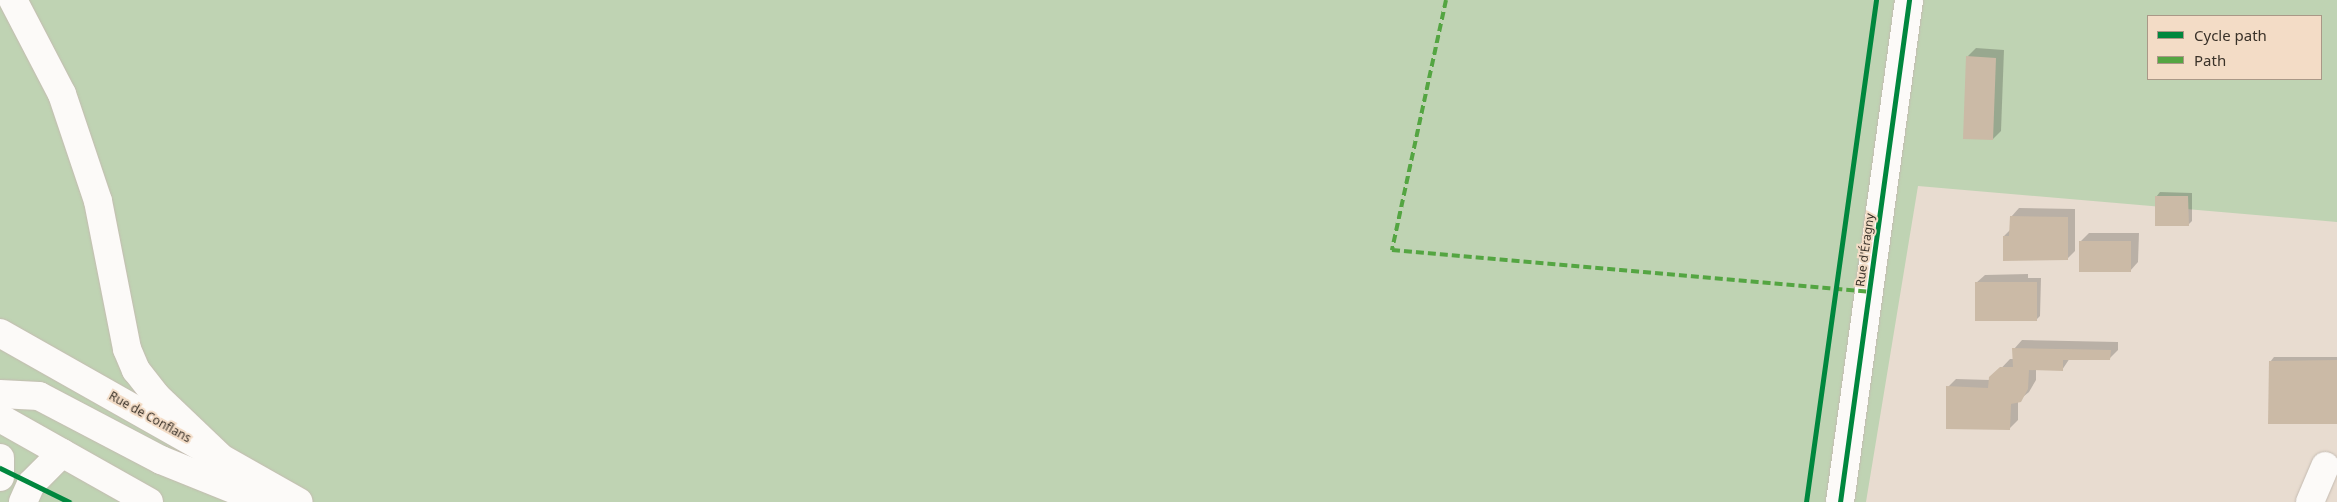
<!DOCTYPE html>
<html>
<head>
<meta charset="utf-8">
<style>
	body { margin:0 }
	#map { position:relative; width:2337px; height:502px; overflow:hidden; background:#e8dcd0; font-family:"Noto Sans",sans-serif }
	div>[style] { position:absolute }
	.green>* { inset:0; background:#bfd3b3 }
	.shadow>* { inset:0; background:#0003 }
	.building>* { inset:0; background:#cbbaa6 }
	.roads { filter:drop-shadow(0 0 1px #c4bbb1) drop-shadow(0 0 1px #c4bbb1) }
	.minor>* { height:28px; margin:-14px; padding:0 14px; transform-origin:14px; border-radius:14px; background:#fcfaf8 }
	.major>* { height:28px; margin:-14px; padding:0 14px; transform-origin:14px; border-radius:14px; background:#fcfaf8 }
	.quiet>* { height:4px; margin-top:-2px; transform-origin:0; background:repeating-linear-gradient(90deg,#54a542 0 8px,transparent 0 12px) }
	.cycleway>* { height:5px; margin:-2.5px; padding:0 2.5px; transform-origin:2.5px; border-radius:2.5px; background:#00873e }
	span { translate:-50% -50%; white-space:nowrap; text-align:center; line-height:1.15; -webkit-text-stroke:4px #f3dcc6; paint-order:stroke }
	.street-label { font-size:12px; color:#3a3229 }
	.legend { position:absolute; left:2147px; top:15px; width:175px; height:65px; box-sizing:border-box; background:#f3dcc6; border:1px solid #a99887; margin:0; padding:6px 9px; list-style:none; font-size:15px; color:#3a3229 }
	.legend li { display:flex; align-items:center; gap:10px; height:25px }
	.legend b { width:25px; border:1px solid #a99887 }
</style>
</head>
<body>
<div id="map">
	<div class="green">
		<i style="clip-path:polygon(evenodd,0 0,2337px 0,2337px 222px,1918px 186px,1866px 502px,0 502px,0 0,2148px 16px,2321px 16px,2321px 79px,2148px 79px,2148px 16px)"></i>
	</div>
	<div class="shadow">
		<i style="clip-path:polygon(1976px 48px,2004px 50px,2001px 131px,1993px 139px,1968px 56px)"></i>
		<i style="clip-path:polygon(2160px 192px,2192px 193px,2192px 221px,2188px 225px,2156px 197px)"></i>
		<i style="clip-path:polygon(2019px 208px,2075px 209px,2075px 251px,2067px 259px,2004px 236px,2010px 230px,2011px 217px)"></i>
		<i style="clip-path:polygon(2089px 233px,2139px 233px,2138px 262px,2130px 271px,2081px 241px)"></i>
		<i style="clip-path:polygon(2028px 274px,2028px 278px,2041px 278px,2040px 316px,2036px 320px,1976px 283px,1985px 275px)"></i>
		<i style="clip-path:polygon(2022px 340px,2118px 342px,2118px 350px,2110px 358px,2070px 358px,2062px 370px,2036px 369px,2036px 380px,2029px 392px,2018px 401px,2018px 420px,2009px 429px,1948px 387px,1956px 379px,1990px 380px,2010px 359px,2014px 359px,2014px 349px)"></i>
		<i style="clip-path:polygon(2274px 357px,2337px 357px,2337px 423px,2270px 362px)"></i>
	</div>
	<div class="building">
		<i style="clip-path:polygon(1966px 56px,1996px 58px,1993px 140px,1963px 139px)"></i>
		<i style="clip-path:polygon(2155px 196px,2188px 196px,2189px 226px,2155px 226px)"></i>
		<i style="clip-path:polygon(2010px 216px,2068px 217px,2068px 260px,2003px 261px,2003px 236px,2009px 236px)"></i>
		<i style="clip-path:polygon(2079px 241px,2131px 241px,2131px 272px,2079px 272px)"></i>
		<i style="clip-path:polygon(1975px 282px,2037px 282px,2037px 321px,1975px 321px)"></i>
		<i style="clip-path:polygon(2012px 348px,2111px 350px,2110px 360px,2063px 360px,2063px 371px,2029px 370px,2028px 389px,2021px 402px,2011px 404px,2010px 430px,1946px 429px,1946px 386px,1988px 388px,1989px 377px,2000px 367px,2013px 367px)"></i>
		<i style="clip-path:polygon(2337px 360px,2337px 424px,2268px 424px,2269px 361px)"></i>
	</div>
	<div class="roads">
		<div class="minor">
			<i style="left:1840px;top:502px;width:507px;rotate:-82.17deg"></i>
			<i style="left:2310px;top:502px;width:39px;rotate:-67deg"></i>
		</div>
		<div class="major">
			<i style="left:13px;top:0;width:106px;rotate:62.5deg"></i>
			<i style="left:62px;top:94px;width:113px;rotate:71.4deg"></i>
			<i style="left:98px;top:201px;width:151px;rotate:78.9deg"></i>
			<i style="left:127px;top:349px;width:23px;rotate:67deg"></i>
			<i style="left:136px;top:370px;width:33px;rotate:52deg"></i>
			<i style="left:156px;top:396px;width:88px;rotate:43.6deg"></i>
			<i style="left:0;top:333px;width:343px;rotate:29.5deg"></i>
			<i style="left:0;top:394px;width:39px;rotate:3deg"></i>
			<i style="left:39px;top:396px;width:138px;rotate:27.7deg"></i>
			<i style="left:161px;top:460px;width:91px;rotate:22deg"></i>
			<i style="left:245px;top:494px;width:31px;rotate:15deg"></i>
			<i style="left:0;top:418px;width:171px;rotate:29.4deg"></i>
			<i style="left:0;top:458px;width:19px;rotate:90deg"></i>
			<i style="left:23px;top:502px;width:20px;rotate:-66deg"></i>
			<i style="left:31px;top:484px;width:44px;rotate:-45deg"></i>
		</div>
	</div>
	<div class="quiet">
		<i style="left:1446px;top:0;width:256px;rotate:102.2deg"></i>
		<i style="left:1392px;top:250px;width:479px;rotate:5deg"></i>
	</div>
	<div class="cycleway">
		<i style="left:0;top:468px;width:77px;rotate:26.2deg"></i>
		<i style="left:1806px;top:502px;width:507px;rotate:-82.06deg"></i>
		<i style="left:1840px;top:502px;width:507px;rotate:-82.17deg"></i>
	</div>
	<div class="street-label">
		<span style="left:1865px;top:250px;rotate:-82deg">Rue d'Éragny</span>
		<span style="left:150px;top:417px;rotate:29deg">Rue de Conflans</span>
	</div>
	<ul class="legend">
	<li><b style="height:6px;background:#00873e"></b>Cycle path</li>
	<li><b style="height:6px;background:#54a542"></b>Path</li>
	</ul>
</div>
</body>
</html>
